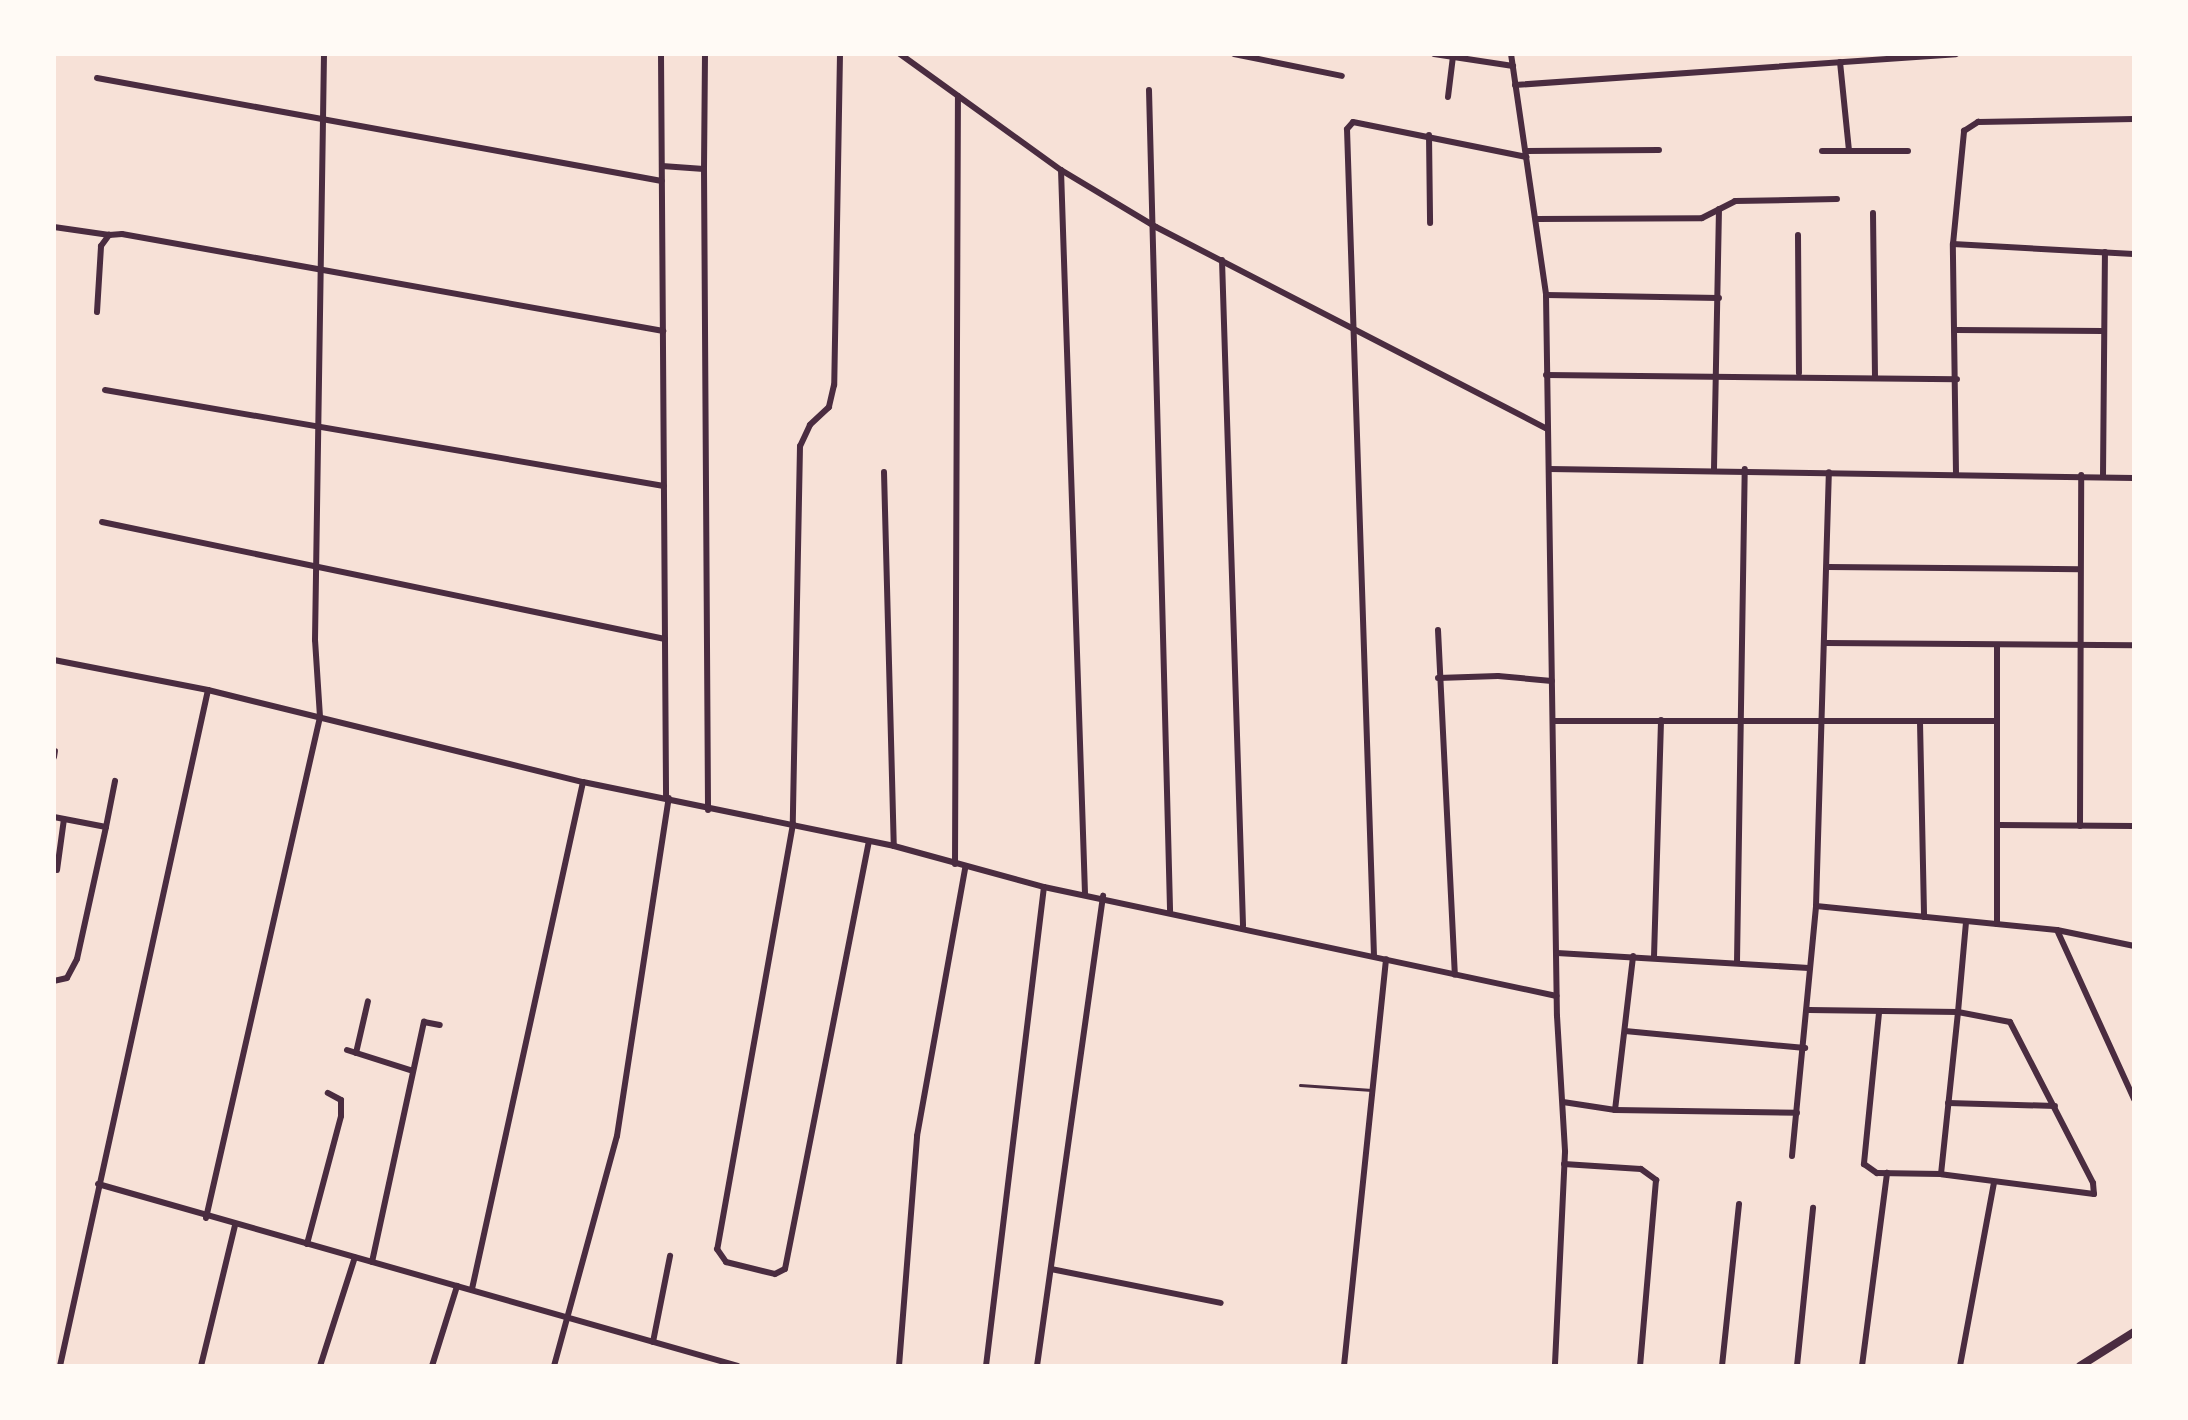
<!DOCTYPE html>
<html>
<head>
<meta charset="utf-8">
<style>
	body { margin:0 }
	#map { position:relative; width:2188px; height:1420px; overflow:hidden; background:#f7e1d7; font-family:"Noto Sans",sans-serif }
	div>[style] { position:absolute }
	.service>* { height:3px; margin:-1.5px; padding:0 1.5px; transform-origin:1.5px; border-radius:1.5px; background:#4a2c40 }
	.minor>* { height:6px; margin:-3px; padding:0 3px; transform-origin:3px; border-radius:3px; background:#4a2c40 }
	.tertiary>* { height:8px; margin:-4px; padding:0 4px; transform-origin:4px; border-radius:4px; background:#4a2c40 }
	span { translate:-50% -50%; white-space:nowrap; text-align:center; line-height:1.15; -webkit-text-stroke:7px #fffaf5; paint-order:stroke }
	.frame { position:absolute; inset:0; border:56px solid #fffaf5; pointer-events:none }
</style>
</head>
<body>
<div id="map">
	<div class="service">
		<i style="left:1300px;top:1085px;width:72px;rotate:4deg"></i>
	</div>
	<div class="minor">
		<i style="left:661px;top:54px;width:743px;rotate:89.61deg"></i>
		<i style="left:840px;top:54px;width:331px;rotate:91deg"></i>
		<i style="left:834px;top:385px;width:23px;rotate:103deg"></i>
		<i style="left:829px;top:407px;width:26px;rotate:137deg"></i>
		<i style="left:810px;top:425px;width:23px;rotate:115deg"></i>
		<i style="left:800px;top:446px;width:378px;rotate:91.1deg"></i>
		<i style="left:793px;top:824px;width:432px;rotate:100.1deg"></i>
		<i style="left:717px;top:1249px;width:16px;rotate:55deg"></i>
		<i style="left:726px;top:1262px;width:50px;rotate:13.8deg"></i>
		<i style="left:775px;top:1274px;width:11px;rotate:-27deg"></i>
		<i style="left:785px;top:1269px;width:436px;rotate:-78.9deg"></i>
		<i style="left:900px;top:54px;width:198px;rotate:35.8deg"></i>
		<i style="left:1061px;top:170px;width:111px;rotate:31deg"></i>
		<i style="left:1156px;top:227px;width:440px;rotate:27.3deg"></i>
		<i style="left:1234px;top:54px;width:110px;rotate:11.5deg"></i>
		<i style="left:1434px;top:54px;width:80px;rotate:8.6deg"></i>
		<i style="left:1511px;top:54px;width:244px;rotate:81.7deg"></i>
		<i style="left:1546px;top:295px;width:721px;rotate:89.13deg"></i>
		<i style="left:1557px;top:1016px;width:136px;rotate:86.6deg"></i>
		<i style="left:1565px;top:1152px;width:214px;rotate:92.7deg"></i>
		<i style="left:1840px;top:62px;width:89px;rotate:84.2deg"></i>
		<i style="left:97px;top:78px;width:574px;rotate:10.33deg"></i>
		<i style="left:1515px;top:85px;width:442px;rotate:-4deg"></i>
		<i style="left:1149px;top:90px;width:821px;rotate:88.53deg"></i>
		<i style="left:1448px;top:97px;width:39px;rotate:-83deg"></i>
		<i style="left:1429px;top:135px;width:88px;rotate:89.3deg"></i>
		<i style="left:1526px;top:151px;width:133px;rotate:-0.4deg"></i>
		<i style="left:1822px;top:151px;width:86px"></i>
		<i style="left:662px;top:166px;width:42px;rotate:4.1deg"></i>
		<i style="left:704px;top:169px;width:115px;rotate:-89.5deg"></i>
		<i style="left:704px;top:169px;width:641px;rotate:89.64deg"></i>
		<i style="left:1061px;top:170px;width:724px;rotate:88.1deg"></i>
		<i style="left:1873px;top:213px;width:163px;rotate:89.3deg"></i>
		<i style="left:1536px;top:219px;width:166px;rotate:-0.3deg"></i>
		<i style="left:1702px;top:218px;width:37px;rotate:-27deg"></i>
		<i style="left:1735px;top:201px;width:102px;rotate:-1.1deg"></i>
		<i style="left:54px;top:227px;width:56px;rotate:8.3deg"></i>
		<i style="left:1798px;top:235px;width:138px;rotate:89.6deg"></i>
		<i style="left:1953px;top:244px;width:181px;rotate:3.2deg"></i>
		<i style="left:1222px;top:260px;width:666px;rotate:88.19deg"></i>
		<i style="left:1546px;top:295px;width:173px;rotate:1deg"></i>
		<i style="left:97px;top:312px;width:66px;rotate:-86.5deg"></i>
		<i style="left:101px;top:246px;width:14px;rotate:-54deg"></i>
		<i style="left:109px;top:235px;width:13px;rotate:-4deg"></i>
		<i style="left:122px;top:234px;width:550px;rotate:10.16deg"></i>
		<i style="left:1956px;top:330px;width:147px;rotate:0.4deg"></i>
		<i style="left:1546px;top:375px;width:411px;rotate:0.6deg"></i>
		<i style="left:105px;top:390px;width:567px;rotate:9.74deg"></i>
		<i style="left:1549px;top:469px;width:585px;rotate:0.88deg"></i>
		<i style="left:1714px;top:469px;width:260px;rotate:-88.9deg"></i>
		<i style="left:884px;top:472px;width:374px;rotate:88.5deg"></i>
		<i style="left:1956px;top:473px;width:229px;rotate:-90.8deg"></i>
		<i style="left:1953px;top:244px;width:114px;rotate:-84.4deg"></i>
		<i style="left:1964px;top:131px;width:17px;rotate:-33deg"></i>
		<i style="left:1978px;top:122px;width:156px;rotate:-1.1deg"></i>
		<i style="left:2103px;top:476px;width:224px;rotate:-89.5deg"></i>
		<i style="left:102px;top:522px;width:575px;rotate:11.74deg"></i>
		<i style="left:1828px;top:567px;width:252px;rotate:0.5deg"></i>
		<i style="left:1438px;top:630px;width:345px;rotate:87.2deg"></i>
		<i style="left:1826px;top:643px;width:308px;rotate:0.4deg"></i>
		<i style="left:54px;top:660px;width:157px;rotate:11deg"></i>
		<i style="left:208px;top:690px;width:386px;rotate:13.8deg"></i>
		<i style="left:583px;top:782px;width:318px;rotate:11.6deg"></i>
		<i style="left:894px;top:846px;width:156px;rotate:15.3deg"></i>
		<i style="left:1044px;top:887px;width:524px;rotate:12deg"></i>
		<i style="left:1438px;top:678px;width:60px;rotate:-1.9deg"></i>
		<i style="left:1498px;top:676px;width:54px;rotate:5.3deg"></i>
		<i style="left:1554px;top:721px;width:442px"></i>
		<i style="left:1920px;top:722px;width:195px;rotate:88.8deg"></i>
		<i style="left:54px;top:757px;width:6px;rotate:-81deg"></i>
		<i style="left:54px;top:817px;width:53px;rotate:10.9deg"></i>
		<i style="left:106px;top:827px;width:135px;rotate:102.4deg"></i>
		<i style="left:77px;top:959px;width:21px;rotate:118deg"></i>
		<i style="left:67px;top:978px;width:13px;rotate:167deg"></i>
		<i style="left:1999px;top:825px;width:135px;rotate:0.4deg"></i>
		<i style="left:2080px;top:826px;width:351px;rotate:-89.8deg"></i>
		<i style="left:106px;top:827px;width:47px;rotate:-78.9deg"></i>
		<i style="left:955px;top:864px;width:768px;rotate:-89.78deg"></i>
		<i style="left:57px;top:870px;width:51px;rotate:-82.2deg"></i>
		<i style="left:1816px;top:906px;width:242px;rotate:5.7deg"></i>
		<i style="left:2057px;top:930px;width:79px;rotate:11.7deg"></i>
		<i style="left:1997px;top:924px;width:278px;rotate:-90deg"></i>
		<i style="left:2057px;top:930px;width:186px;rotate:65.5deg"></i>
		<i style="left:1557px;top:953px;width:252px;rotate:3.4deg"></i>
		<i style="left:1374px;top:956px;width:827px;rotate:-91.87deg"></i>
		<i style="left:1347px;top:129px;width:9px;rotate:-49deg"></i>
		<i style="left:1353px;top:122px;width:177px;rotate:11.4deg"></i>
		<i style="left:1654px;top:957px;width:237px;rotate:-88.3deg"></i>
		<i style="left:1737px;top:962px;width:493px;rotate:-89.1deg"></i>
		<i style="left:1809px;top:1010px;width:149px;rotate:0.8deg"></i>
		<i style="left:1958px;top:1012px;width:53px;rotate:10.9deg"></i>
		<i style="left:2010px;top:1022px;width:181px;rotate:62.7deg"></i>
		<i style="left:2093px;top:1183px;width:11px;rotate:85deg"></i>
		<i style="left:2094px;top:1194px;width:154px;rotate:-172.6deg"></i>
		<i style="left:1941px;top:1174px;width:163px;rotate:-84deg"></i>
		<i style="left:1958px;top:1012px;width:90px;rotate:-84.9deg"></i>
		<i style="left:1879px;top:1013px;width:152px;rotate:95.7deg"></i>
		<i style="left:1864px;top:1164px;width:16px;rotate:35deg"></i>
		<i style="left:1877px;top:1173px;width:64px;rotate:0.9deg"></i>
		<i style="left:1625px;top:1031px;width:181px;rotate:5.4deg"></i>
		<i style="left:347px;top:1050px;width:69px;rotate:17.7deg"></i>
		<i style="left:356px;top:1053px;width:53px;rotate:-77deg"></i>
		<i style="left:1563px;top:1102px;width:53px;rotate:8.7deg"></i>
		<i style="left:1615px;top:1110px;width:182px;rotate:0.9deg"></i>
		<i style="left:1948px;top:1103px;width:107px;rotate:1.6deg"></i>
		<i style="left:1615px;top:1110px;width:155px;rotate:-83.3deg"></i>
		<i style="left:1792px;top:1156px;width:251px;rotate:-84.5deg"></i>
		<i style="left:1816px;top:906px;width:434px;rotate:-88.3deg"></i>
		<i style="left:1564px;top:1164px;width:77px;rotate:3.7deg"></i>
		<i style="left:1641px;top:1169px;width:19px;rotate:36deg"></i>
		<i style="left:1656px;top:1180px;width:187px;rotate:94.9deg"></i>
		<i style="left:98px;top:1184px;width:665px;rotate:15.87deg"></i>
		<i style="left:206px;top:1218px;width:514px;rotate:-77.18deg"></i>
		<i style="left:320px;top:717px;width:77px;rotate:-93.7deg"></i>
		<i style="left:315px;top:640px;width:586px;rotate:-89.12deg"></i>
		<i style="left:307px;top:1244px;width:132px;rotate:-75.1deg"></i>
		<i style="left:341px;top:1116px;width:16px;rotate:-90deg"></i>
		<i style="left:341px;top:1100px;width:15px;rotate:-152deg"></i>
		<i style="left:372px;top:1262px;width:246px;rotate:-77.8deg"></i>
		<i style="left:424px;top:1022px;width:16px;rotate:11deg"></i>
		<i style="left:1051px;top:1269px;width:173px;rotate:11.3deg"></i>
		<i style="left:472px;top:1289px;width:519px;rotate:-77.65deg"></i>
		<i style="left:653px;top:1342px;width:88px;rotate:-78.8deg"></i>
		<i style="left:60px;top:1366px;width:692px;rotate:-77.65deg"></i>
		<i style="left:201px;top:1366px;width:145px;rotate:-76.4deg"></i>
		<i style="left:320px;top:1366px;width:114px;rotate:-72.2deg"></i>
		<i style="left:432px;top:1366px;width:84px;rotate:-72.6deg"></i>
		<i style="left:554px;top:1366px;width:238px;rotate:-74.7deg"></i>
		<i style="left:617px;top:1136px;width:342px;rotate:-81.3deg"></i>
		<i style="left:899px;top:1366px;width:231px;rotate:-85.5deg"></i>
		<i style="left:917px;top:1136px;width:272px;rotate:-79.8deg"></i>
		<i style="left:986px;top:1366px;width:482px;rotate:-83.1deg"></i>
		<i style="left:1037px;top:1366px;width:475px;rotate:-82deg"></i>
		<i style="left:1344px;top:1366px;width:409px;rotate:-84.1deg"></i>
		<i style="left:1722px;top:1366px;width:163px;rotate:-84deg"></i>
		<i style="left:1797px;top:1366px;width:159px;rotate:-84.2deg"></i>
		<i style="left:1862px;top:1366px;width:195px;rotate:-82.6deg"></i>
		<i style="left:1960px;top:1366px;width:186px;rotate:-79.5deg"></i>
	</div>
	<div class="tertiary">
		<i style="left:2080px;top:1366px;width:64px;rotate:-32.2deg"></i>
	</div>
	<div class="frame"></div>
</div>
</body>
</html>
